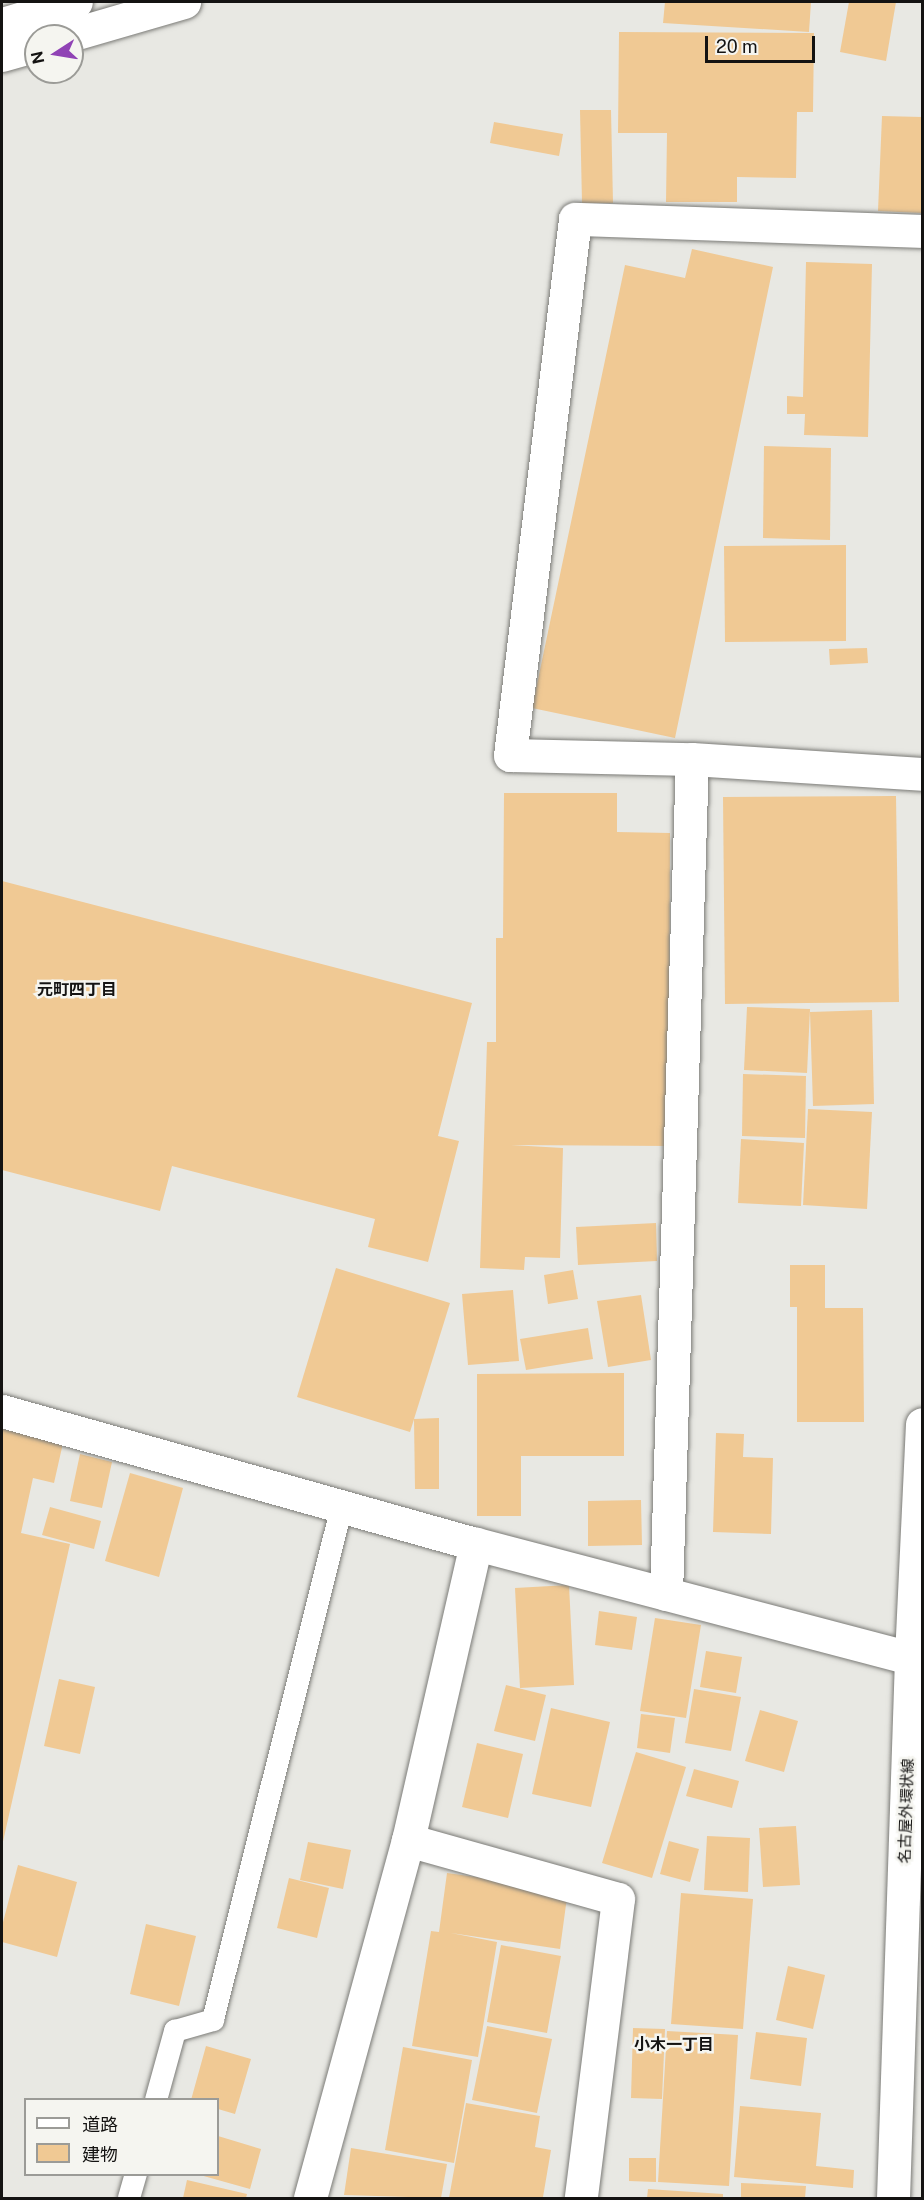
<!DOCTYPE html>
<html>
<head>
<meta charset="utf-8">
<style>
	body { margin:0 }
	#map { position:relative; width:924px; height:2200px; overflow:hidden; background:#e8e8e3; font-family:"Public Sans","Noto Sans JP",sans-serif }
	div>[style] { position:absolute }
	.building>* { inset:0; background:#f0c994 }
	.roads { filter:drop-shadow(0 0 2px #7b7b77) drop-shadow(0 0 2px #7b7b77) }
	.lane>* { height:22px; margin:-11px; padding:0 11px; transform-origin:11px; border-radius:11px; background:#fff }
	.street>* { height:33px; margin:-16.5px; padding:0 16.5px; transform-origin:16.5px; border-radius:16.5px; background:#fff }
	.secondary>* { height:33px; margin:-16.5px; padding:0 16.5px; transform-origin:16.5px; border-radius:16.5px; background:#fff }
	.highway>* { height:33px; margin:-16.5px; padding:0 16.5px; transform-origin:16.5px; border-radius:16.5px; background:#fff }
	span { translate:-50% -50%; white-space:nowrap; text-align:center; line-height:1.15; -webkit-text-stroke:5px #f5f5f0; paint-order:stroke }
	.street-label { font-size:15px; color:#141312 }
	.neighbourhood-label { font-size:16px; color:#141312; font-weight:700 }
	.frame { position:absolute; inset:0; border:3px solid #141312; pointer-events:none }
	.legend { position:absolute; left:24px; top:2098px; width:195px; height:78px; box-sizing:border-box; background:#f5f5f0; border:2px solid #9b9b97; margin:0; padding:8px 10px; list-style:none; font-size:18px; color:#141312 }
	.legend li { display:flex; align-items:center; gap:12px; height:30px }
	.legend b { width:30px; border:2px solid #9b9b97 }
	.north { position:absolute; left:24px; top:24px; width:60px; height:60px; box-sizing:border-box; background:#f5f5f0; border:2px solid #9b9b97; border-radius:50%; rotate:258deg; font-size:16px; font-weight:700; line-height:24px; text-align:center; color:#141312 }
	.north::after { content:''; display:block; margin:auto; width:21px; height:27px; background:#9043b5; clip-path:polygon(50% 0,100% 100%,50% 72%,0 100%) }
	.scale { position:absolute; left:705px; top:36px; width:110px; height:27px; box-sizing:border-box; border:3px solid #141312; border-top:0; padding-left:8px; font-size:18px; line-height:21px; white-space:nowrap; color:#141312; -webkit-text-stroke:4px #f5f5f0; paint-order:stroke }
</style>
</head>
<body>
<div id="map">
	<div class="building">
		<i style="clip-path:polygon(665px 2px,811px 2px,809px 32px,663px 23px)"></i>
		<i style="clip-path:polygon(849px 2px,896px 2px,886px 61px,840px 52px)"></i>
		<i style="clip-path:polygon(619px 32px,814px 33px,813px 112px,797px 112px,796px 178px,737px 177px,737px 202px,666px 202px,667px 133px,618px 133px)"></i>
		<i style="clip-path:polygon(580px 110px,611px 110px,613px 203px,582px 203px)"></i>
		<i style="clip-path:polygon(882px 116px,922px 117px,921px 213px,878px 211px)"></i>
		<i style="clip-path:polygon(494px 122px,563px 134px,559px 156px,490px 143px)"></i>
		<i style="clip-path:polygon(692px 249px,773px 267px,675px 738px,532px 708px,625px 265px,685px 278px)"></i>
		<i style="clip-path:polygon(806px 262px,872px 264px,868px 437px,804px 435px,805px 414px,787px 414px,787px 396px,803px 397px)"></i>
		<i style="clip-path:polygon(764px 446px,831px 448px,830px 540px,763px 538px)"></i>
		<i style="clip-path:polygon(846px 545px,846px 641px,725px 642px,724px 546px)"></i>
		<i style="clip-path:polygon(867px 648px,868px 663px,830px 665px,829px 649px)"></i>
		<i style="clip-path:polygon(504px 793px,617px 793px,617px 832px,670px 833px,669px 1146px,511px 1145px,563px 1148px,560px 1258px,525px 1257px,524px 1270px,480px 1268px,487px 1042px,496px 1042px,496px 938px,503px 938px)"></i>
		<i style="clip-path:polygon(896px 796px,899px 1002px,725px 1004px,723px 797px)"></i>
		<i style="clip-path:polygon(2px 881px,472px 1003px,438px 1136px,459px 1141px,428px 1262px,368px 1247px,375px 1219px,172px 1166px,160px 1211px,2px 1170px)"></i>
		<i style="clip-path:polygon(747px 1007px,810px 1009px,807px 1073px,744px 1070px)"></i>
		<i style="clip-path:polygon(872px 1010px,874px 1104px,813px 1106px,810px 1012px)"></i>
		<i style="clip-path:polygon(743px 1074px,806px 1076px,805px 1138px,742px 1136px)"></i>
		<i style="clip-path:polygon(808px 1109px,872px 1112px,867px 1209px,803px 1205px)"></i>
		<i style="clip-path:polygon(741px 1139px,804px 1143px,801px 1206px,738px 1203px)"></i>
		<i style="clip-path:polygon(656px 1223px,657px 1261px,578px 1265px,576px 1227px)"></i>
		<i style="clip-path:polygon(790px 1265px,825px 1265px,825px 1308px,863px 1308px,864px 1422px,797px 1422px,797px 1307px,790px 1307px)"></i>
		<i style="clip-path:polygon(336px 1268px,450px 1303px,410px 1432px,297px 1397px)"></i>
		<i style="clip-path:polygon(573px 1270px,578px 1299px,548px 1304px,544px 1275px)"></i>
		<i style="clip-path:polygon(513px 1290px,519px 1361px,468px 1365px,462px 1294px)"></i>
		<i style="clip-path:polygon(641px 1295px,651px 1360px,608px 1367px,597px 1301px)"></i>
		<i style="clip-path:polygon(588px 1328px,593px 1359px,526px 1370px,520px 1339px)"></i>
		<i style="clip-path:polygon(624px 1373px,624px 1456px,521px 1456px,521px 1516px,477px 1516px,477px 1374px)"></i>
		<i style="clip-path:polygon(439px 1418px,439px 1489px,415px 1489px,414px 1419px)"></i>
		<i style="clip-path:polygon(2px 1429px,63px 1443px,54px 1483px,33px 1478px,21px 1533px,70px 1544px,2px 1846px)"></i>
		<i style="clip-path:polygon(716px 1433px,744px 1434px,743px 1457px,773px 1458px,771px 1534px,713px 1532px)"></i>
		<i style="clip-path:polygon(80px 1454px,112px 1462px,102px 1508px,70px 1501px)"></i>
		<i style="clip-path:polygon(130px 1473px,183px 1488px,159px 1577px,105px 1561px)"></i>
		<i style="clip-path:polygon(641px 1500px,642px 1545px,588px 1546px,588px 1501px)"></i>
		<i style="clip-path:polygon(50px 1507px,101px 1521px,94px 1549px,42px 1535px)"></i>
		<i style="clip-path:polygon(569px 1585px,574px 1685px,520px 1688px,515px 1588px)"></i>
		<i style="clip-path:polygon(599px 1611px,637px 1617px,632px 1650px,595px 1645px)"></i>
		<i style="clip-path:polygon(655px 1618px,701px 1625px,686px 1718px,640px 1711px)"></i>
		<i style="clip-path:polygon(706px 1651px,742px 1657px,736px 1693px,700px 1687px)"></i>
		<i style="clip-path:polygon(59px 1679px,95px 1687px,80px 1754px,44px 1746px)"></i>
		<i style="clip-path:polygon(506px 1685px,546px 1695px,535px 1741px,494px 1731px)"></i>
		<i style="clip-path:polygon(694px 1689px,741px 1697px,731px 1751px,685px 1743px)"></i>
		<i style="clip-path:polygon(551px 1708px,610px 1722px,591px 1807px,532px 1794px)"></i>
		<i style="clip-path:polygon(760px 1710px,798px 1721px,784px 1772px,745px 1761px)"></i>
		<i style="clip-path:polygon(641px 1714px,675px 1718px,670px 1753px,637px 1748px)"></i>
		<i style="clip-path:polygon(477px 1743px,523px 1754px,508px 1818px,462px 1807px)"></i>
		<i style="clip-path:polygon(636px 1752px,686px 1767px,652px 1878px,602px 1863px)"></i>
		<i style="clip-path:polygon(694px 1769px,739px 1781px,732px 1808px,686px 1796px)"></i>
		<i style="clip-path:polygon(796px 1826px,800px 1885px,763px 1887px,759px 1828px)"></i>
		<i style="clip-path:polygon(707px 1836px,750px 1838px,748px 1892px,704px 1890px)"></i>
		<i style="clip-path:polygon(669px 1841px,699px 1849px,690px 1882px,660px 1874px)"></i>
		<i style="clip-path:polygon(308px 1842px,351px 1850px,343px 1889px,300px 1880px)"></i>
		<i style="clip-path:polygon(18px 1865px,77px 1882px,57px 1957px,2px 1942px,2px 1926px)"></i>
		<i style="clip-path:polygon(447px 1873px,568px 1890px,560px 1949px,451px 1933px,497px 1942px,478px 2057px,412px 2046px,431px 1931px,439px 1932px)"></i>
		<i style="clip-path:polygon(289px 1878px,329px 1888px,317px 1938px,277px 1928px)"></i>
		<i style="clip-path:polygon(681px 1893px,753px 1899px,743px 2029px,671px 2024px)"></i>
		<i style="clip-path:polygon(146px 1924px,196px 1936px,179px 2006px,130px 1994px)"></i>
		<i style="clip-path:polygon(501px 1945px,561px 1956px,547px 2033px,487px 2022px)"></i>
		<i style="clip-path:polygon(788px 1966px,825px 1975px,813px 2029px,776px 2020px)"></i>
		<i style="clip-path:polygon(487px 2026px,552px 2039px,537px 2113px,472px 2100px)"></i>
		<i style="clip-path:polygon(633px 2028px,665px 2029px,662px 2099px,631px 2098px)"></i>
		<i style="clip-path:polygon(667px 2031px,738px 2035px,729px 2186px,658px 2182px)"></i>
		<i style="clip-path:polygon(756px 2032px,807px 2038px,801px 2086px,750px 2079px)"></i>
		<i style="clip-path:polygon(206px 2046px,251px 2059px,235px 2114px,218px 2109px,218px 2100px,191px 2100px)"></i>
		<i style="clip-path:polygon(403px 2047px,472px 2060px,454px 2163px,385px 2150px)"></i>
		<i style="clip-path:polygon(466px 2103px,540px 2116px,535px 2147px,551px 2150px,543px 2197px,449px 2198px)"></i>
		<i style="clip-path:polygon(740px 2106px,821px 2113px,816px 2166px,854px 2170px,853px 2188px,734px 2177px)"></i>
		<i style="clip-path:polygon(218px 2136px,261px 2149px,250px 2189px,200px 2175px,218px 2175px)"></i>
		<i style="clip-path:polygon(351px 2148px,447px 2164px,441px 2198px,344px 2195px)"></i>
		<i style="clip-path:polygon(629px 2158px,656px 2158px,656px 2182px,629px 2181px)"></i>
		<i style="clip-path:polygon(187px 2180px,247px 2194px,246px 2198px,183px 2198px)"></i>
		<i style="clip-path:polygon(741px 2183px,806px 2186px,805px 2198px,741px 2198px)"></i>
		<i style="clip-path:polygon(648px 2189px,723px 2194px,723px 2198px,647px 2198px)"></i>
	</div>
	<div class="roads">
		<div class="lane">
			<i style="left:156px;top:2100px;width:72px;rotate:-74.6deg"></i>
			<i style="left:175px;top:2031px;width:40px;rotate:-16deg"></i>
			<i style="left:213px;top:2020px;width:530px;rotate:-75.91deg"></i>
			<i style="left:129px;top:2198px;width:25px;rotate:-74deg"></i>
		</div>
		<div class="street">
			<i style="left:922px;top:231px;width:347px;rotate:-178deg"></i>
			<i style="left:575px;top:219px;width:540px;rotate:96.91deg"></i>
			<i style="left:510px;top:755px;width:182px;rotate:1.3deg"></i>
			<i style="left:692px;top:759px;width:230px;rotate:3.7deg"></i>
			<i style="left:666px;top:1594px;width:835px;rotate:-88.22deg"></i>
			<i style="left:408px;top:1840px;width:218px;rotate:15.7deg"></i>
			<i style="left:618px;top:1899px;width:301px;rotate:97.1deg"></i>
			<i style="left:310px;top:2198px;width:371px;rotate:-74.7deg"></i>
			<i style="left:408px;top:1840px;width:304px;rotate:-77.1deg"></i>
		</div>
		<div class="secondary">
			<i style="left:2px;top:1411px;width:492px;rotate:15.7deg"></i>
			<i style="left:476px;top:1544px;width:461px;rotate:14.7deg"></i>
			<i style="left:893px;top:2198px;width:541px;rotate:-88.09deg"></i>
			<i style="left:911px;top:1657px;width:233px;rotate:-87.3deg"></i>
		</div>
		<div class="highway">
			<i style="left:2px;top:24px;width:77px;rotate:-16.6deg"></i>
			<i style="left:67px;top:36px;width:122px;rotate:-16.2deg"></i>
			<i style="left:2px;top:55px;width:35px;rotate:-16deg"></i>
		</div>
	</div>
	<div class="street-label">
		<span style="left:906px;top:1811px;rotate:-88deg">名古屋外環状線</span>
	</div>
	<div class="neighbourhood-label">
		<span style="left:77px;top:990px">元町四丁目</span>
		<span style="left:674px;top:2045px">小木一丁目</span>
	</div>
	<div class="frame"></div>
	<ul class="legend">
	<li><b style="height:8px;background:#fff"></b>道路</li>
	<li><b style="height:16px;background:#f0c994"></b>建物</li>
	</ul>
	<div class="north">N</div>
	<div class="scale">20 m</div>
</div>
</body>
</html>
